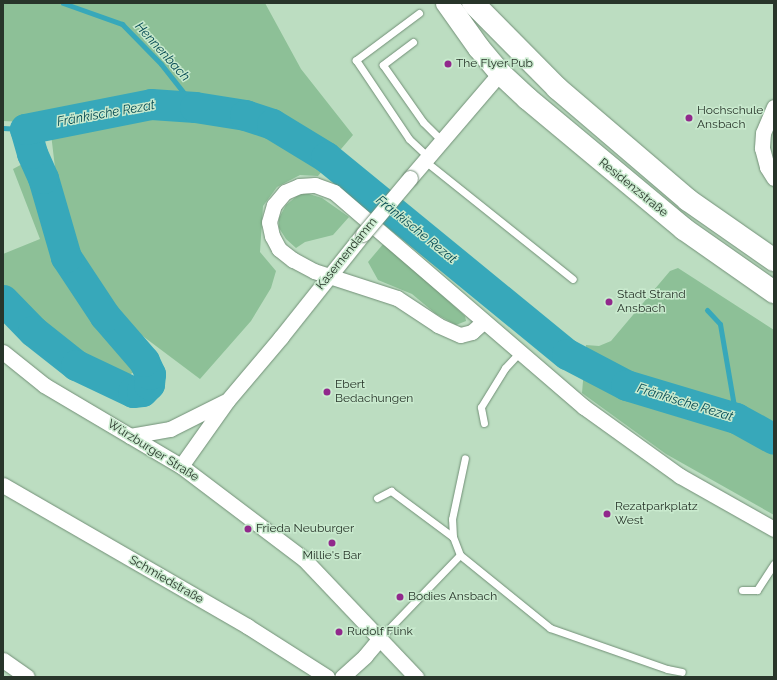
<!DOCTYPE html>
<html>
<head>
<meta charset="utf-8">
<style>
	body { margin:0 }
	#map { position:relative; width:777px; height:680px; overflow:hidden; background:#bcddc1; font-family:Raleway,sans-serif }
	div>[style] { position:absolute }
	.green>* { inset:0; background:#8dc097 }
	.stream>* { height:5px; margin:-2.5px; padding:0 2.5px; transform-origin:2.5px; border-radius:2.5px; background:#37a8ba }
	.river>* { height:31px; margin:-15.5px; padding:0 15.5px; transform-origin:15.5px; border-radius:15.5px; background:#37a8ba }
	.roads { filter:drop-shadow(0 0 1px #718f76) drop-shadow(0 0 1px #718f76) }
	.lane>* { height:7px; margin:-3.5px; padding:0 3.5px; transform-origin:3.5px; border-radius:3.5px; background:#fff }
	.street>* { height:15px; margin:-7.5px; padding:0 7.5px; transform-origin:7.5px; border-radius:7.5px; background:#fff }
	.primary>* { height:22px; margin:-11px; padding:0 11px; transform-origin:11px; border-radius:11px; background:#fff }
	.bridges { filter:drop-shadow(0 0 1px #718f76) drop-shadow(0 0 1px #718f76) }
	.street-bridge>* { height:15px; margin:-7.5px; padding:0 7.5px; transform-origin:7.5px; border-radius:7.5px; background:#fff }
	.dots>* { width:11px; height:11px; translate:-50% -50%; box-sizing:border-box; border:2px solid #c9eace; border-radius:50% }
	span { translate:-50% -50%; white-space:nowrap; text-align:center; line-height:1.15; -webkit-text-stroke:3px #c9eace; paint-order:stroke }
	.poi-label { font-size:12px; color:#28352a }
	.left { translate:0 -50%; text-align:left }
	.street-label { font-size:12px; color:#28352a }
	.water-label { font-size:13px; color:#054a53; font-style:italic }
	.frame { position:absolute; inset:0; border:4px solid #28352a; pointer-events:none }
</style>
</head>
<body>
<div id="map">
	<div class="green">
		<i style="clip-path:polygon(3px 3px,265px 3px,301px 69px,353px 135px,318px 176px,300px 175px,277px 187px,263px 206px,260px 252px,276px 271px,271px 288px,251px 321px,200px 379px,132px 328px,76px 256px,61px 218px,49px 117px,25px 122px,3px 121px)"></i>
		<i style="clip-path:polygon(28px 161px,65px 277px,132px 362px,134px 372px,126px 377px,85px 362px,3px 287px,3px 254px,40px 239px,13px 169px)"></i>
		<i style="clip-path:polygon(306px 193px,322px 198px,349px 217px,333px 235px,305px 242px,296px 248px,286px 239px,279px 228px,279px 218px,286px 205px,297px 196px)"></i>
		<i style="clip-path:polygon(384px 243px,465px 316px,466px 321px,456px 325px,436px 314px,412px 294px,378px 280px,368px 262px)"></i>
		<i style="clip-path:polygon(678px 268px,774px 330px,774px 515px,666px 454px,582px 393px,586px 345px,599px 346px,611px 341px,670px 271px)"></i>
	</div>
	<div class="stream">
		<i style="left:63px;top:3px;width:63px;rotate:19.6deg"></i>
		<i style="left:122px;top:24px;width:56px;rotate:45.7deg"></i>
		<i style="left:161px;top:64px;width:55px;rotate:51.7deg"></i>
		<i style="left:3px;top:128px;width:22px;rotate:3deg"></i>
		<i style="left:707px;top:310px;width:19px;rotate:47deg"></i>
		<i style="left:720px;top:324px;width:95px;rotate:80.3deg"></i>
	</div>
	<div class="river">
		<i style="left:3px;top:300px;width:43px;rotate:45.9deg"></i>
		<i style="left:33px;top:331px;width:55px;rotate:38.3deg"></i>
		<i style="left:76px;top:365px;width:63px;rotate:25.3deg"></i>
		<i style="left:133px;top:392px;width:9px;rotate:-6deg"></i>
		<i style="left:142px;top:391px;width:10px;rotate:-45deg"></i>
		<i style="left:149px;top:384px;width:10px;rotate:-84deg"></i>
		<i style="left:150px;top:374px;width:14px;rotate:-115deg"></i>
		<i style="left:144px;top:361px;width:60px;rotate:-130.9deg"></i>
		<i style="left:105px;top:316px;width:71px;rotate:-123.5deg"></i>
		<i style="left:66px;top:257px;width:82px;rotate:-106.2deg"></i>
		<i style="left:43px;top:178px;width:27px;rotate:-114deg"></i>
		<i style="left:32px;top:153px;width:25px;rotate:-106deg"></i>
		<i style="left:25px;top:129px;width:128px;rotate:-11.2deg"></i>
		<i style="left:151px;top:104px;width:44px;rotate:3.9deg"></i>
		<i style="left:195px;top:107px;width:51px;rotate:9.1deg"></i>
		<i style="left:245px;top:115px;width:28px;rotate:18deg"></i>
		<i style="left:272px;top:124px;width:63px;rotate:31.4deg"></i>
		<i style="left:326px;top:157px;width:311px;rotate:39.3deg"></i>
		<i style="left:567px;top:354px;width:67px;rotate:27.7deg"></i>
		<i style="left:626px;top:385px;width:115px;rotate:16.7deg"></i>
		<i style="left:736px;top:418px;width:43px;rotate:28.9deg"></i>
	</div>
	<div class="roads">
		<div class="lane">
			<i style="left:419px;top:13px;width:79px;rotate:143.3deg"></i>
			<i style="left:356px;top:60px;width:95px;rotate:56.1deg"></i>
			<i style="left:409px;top:139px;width:26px;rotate:43deg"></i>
			<i style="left:413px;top:42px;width:38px;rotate:143deg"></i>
			<i style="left:383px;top:65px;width:70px;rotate:54.9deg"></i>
			<i style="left:423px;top:122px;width:27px;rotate:45deg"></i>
			<i style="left:425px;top:161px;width:189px;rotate:38.6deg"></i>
			<i style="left:484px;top:423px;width:16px;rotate:-101deg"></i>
			<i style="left:481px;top:407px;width:46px;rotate:-58.4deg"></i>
			<i style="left:505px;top:368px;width:22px;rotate:-47deg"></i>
			<i style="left:377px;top:498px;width:16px;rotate:-27deg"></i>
			<i style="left:391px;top:491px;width:77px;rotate:36.6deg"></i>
			<i style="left:460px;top:555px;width:19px;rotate:-111deg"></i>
			<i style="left:453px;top:537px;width:18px;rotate:-93deg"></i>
			<i style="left:452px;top:519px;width:62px;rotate:-78deg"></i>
			<i style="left:742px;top:590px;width:15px"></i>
			<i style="left:757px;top:590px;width:31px;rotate:-57deg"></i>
			<i style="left:380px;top:638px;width:115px;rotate:-46.1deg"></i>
			<i style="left:460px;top:555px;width:116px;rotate:39deg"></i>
			<i style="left:550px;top:628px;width:124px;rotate:19.3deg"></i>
			<i style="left:667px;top:669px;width:15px;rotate:11deg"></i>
		</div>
		<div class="street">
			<i style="left:774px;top:107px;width:28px;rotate:113deg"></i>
			<i style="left:763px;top:133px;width:15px;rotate:94deg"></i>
			<i style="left:762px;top:148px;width:20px;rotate:75deg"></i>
			<i style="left:767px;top:167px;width:13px;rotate:58deg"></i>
			<i style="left:410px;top:178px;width:138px;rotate:-49.4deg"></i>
			<i style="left:483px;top:322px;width:15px;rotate:138deg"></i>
			<i style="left:472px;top:332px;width:12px;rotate:166deg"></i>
			<i style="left:460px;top:335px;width:24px;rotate:-156deg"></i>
			<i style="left:438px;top:325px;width:49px;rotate:-146.6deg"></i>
			<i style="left:397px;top:298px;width:87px;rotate:-162deg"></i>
			<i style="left:314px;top:271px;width:24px;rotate:-152deg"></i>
			<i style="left:293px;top:260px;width:18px;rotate:-142deg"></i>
			<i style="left:279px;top:249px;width:15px;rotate:-118deg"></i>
			<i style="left:272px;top:236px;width:14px;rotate:-102deg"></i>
			<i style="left:269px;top:222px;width:18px;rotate:-74deg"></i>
			<i style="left:274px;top:205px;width:17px;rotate:-50deg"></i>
			<i style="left:285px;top:192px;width:15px;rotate:-23deg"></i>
			<i style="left:299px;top:186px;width:16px;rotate:-4deg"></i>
			<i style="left:315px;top:185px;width:20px;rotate:20deg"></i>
			<i style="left:334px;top:192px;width:330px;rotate:40.7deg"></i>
			<i style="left:584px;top:407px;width:118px;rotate:35.7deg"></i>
			<i style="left:680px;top:476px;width:108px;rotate:29.4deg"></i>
			<i style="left:3px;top:352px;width:53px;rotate:38.8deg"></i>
			<i style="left:44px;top:385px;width:159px;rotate:30.6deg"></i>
			<i style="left:181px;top:466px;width:154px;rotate:37.1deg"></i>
			<i style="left:304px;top:559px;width:163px;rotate:46.5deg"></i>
			<i style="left:130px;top:436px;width:41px;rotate:-9.9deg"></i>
			<i style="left:170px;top:429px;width:60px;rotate:-26.6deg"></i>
			<i style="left:181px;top:466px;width:80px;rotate:-54.7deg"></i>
			<i style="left:227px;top:401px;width:84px;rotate:-49.8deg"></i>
			<i style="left:281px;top:337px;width:132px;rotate:-51.5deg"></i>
			<i style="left:3px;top:485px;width:282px;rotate:30deg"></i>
			<i style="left:247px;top:626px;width:95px;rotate:32.5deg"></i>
			<i style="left:3px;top:660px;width:29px;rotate:35deg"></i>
			<i style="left:342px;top:677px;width:31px;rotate:-42deg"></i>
			<i style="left:365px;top:656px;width:23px;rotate:-50deg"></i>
		</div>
		<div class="primary">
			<i style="left:447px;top:3px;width:55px;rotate:54.6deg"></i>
			<i style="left:479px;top:48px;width:33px;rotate:50deg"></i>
			<i style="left:500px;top:73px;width:38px;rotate:43deg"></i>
			<i style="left:528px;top:99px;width:203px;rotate:39.8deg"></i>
			<i style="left:684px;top:229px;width:110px;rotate:35deg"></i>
			<i style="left:473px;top:3px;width:120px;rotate:45.3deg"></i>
			<i style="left:557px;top:88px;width:172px;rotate:40.5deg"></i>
			<i style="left:688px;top:200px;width:105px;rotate:34.9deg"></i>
		</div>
	</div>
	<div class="bridges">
		<div class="street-bridge">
			<i style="left:363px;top:234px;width:73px;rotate:-50deg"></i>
		</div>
	</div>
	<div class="dots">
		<i style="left:448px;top:64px;background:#91288c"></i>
		<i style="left:689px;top:118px;background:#91288c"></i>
		<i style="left:609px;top:302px;background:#91288c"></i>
		<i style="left:327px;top:392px;background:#91288c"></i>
		<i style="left:607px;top:514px;background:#91288c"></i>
		<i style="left:248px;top:529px;background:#91288c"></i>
		<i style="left:332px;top:543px;background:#91288c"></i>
		<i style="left:400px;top:597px;background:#91288c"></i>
		<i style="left:339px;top:632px;background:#91288c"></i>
	</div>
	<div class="poi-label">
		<span class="left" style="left:456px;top:64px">The Flyer Pub</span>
		<span class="left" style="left:697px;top:118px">Hochschule<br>Ansbach</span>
		<span class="left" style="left:617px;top:302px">Stadt Strand<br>Ansbach</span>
		<span class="left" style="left:335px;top:392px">Ebert<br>Bedachungen</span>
		<span class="left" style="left:615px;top:514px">Rezatparkplatz<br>West</span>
		<span class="left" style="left:256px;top:529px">Frieda Neuburger</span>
		<span style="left:332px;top:556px">Millie's Bar</span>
		<span class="left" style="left:408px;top:597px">Bodies Ansbach</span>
		<span class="left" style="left:347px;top:632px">Rudolf Flink</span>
	</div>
	<div class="street-label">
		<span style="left:633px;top:188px;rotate:39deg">Residenzstraße</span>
		<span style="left:347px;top:254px;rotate:-51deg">Kasernendamm</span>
		<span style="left:153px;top:451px;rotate:32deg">Würzburger Straße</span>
		<span style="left:166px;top:580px;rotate:30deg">Schmiedstraße</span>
	</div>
	<div class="water-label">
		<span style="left:162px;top:52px;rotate:48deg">Hennenbach</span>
		<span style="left:106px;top:114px;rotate:-10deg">Fränkische Rezat</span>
		<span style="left:416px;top:230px;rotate:39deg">Fränkische Rezat</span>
		<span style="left:685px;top:403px;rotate:17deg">Fränkische Rezat</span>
	</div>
	<div class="frame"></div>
</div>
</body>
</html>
